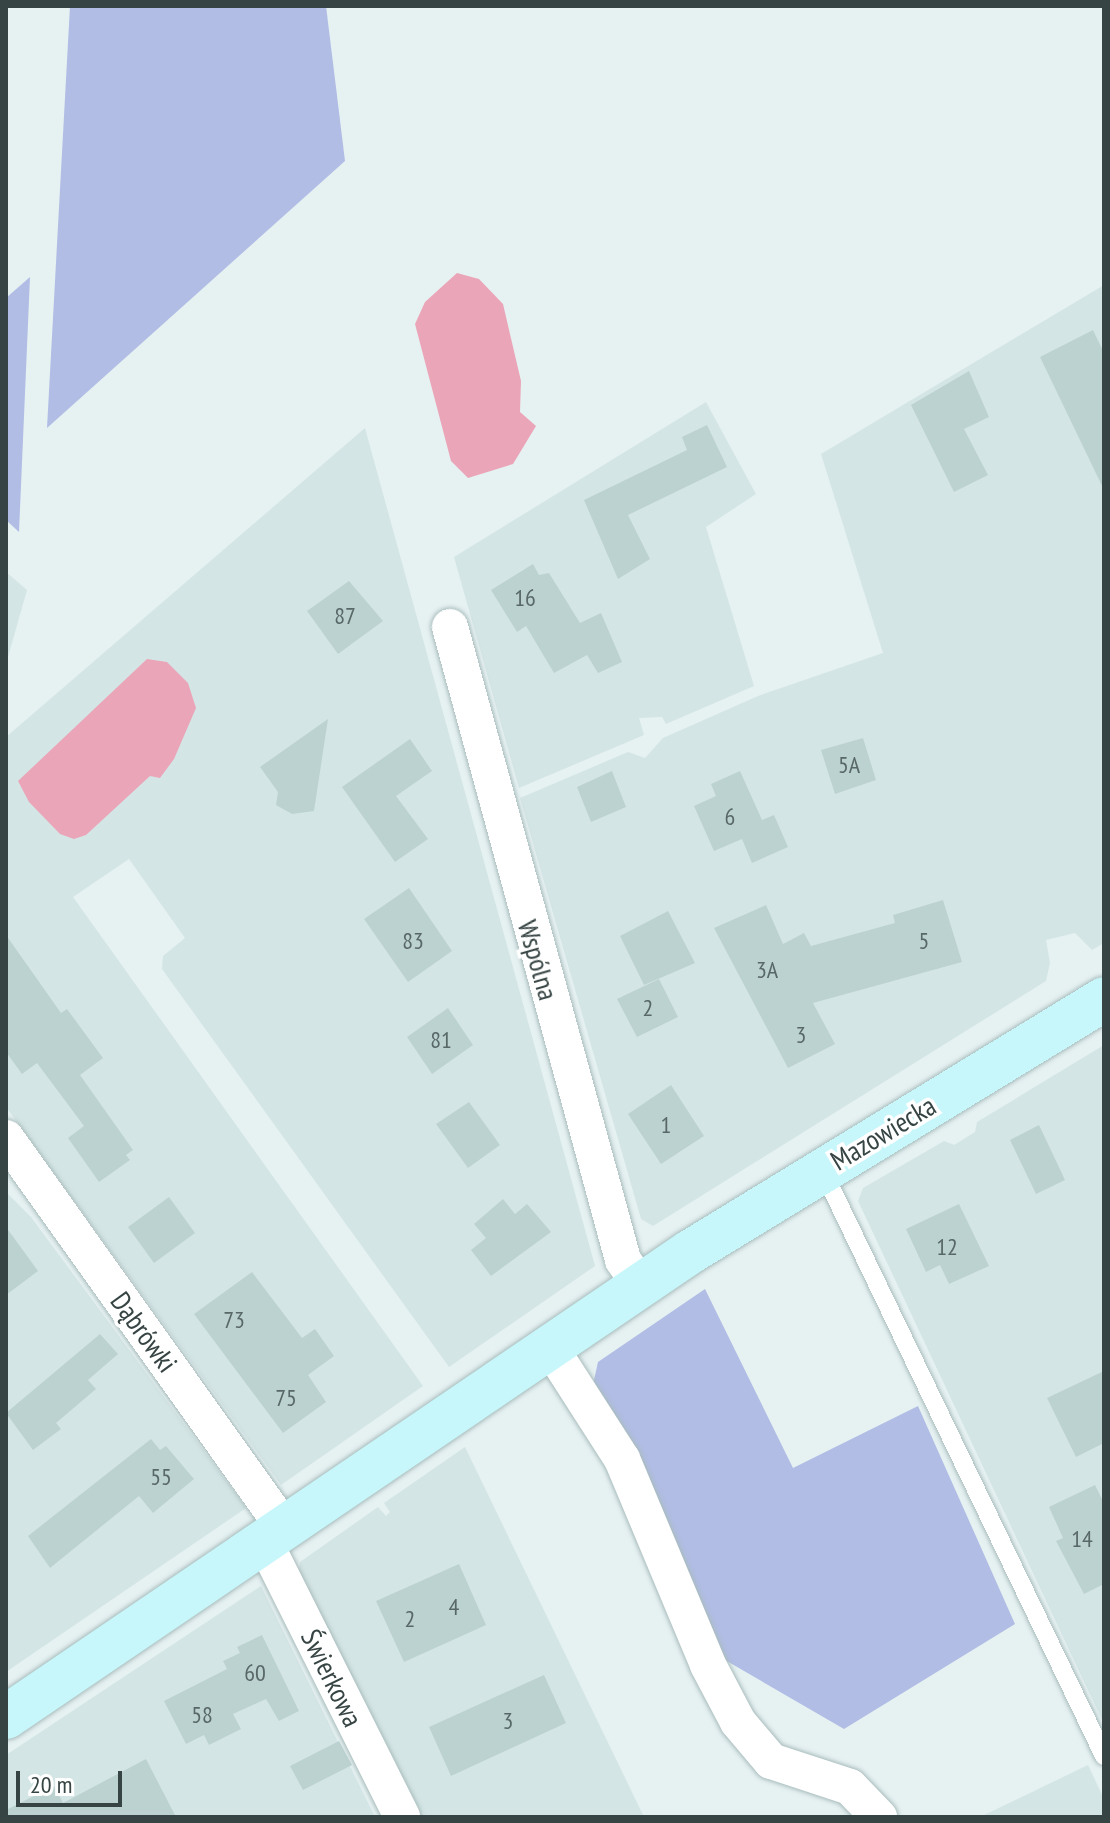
<!DOCTYPE html>
<html>
<head>
<meta charset="utf-8">
<style>
	body { margin:0 }
	#map { position:relative; width:1110px; height:1823px; overflow:hidden; background:#e6f1f2; font-family:"PT Sans Narrow",sans-serif }
	div>[style] { position:absolute }
	.residential>* { inset:0; background:#d4e5e5 }
	.green>* { inset:0; background:#b1bde4 }
	.water>* { inset:0; background:#eba5b8 }
	.building>* { inset:0; background:#bcd2d1 }
	.roads { filter:drop-shadow(0 0 2px #a9bcbc) drop-shadow(0 0 2px #a9bcbc) }
	.lane>* { height:18px; margin:-9px; padding:0 9px; transform-origin:9px; border-radius:9px; background:#fff }
	.street>* { height:36px; margin:-18px; padding:0 18px; transform-origin:18px; border-radius:18px; background:#fff }
	.secondary>* { height:44px; margin:-22px; padding:0 22px; transform-origin:22px; border-radius:22px; background:#c7f7fb }
	span { translate:-50% -50%; white-space:nowrap; text-align:center; line-height:1.15; -webkit-text-stroke:7px #fff; paint-order:stroke }
	.number-label { font-size:24px; color:#586866 }
	.number-label span { -webkit-text-stroke-width:0 }
	.street-label { font-size:28px; color:#364443 }
	.frame { position:absolute; inset:0; border:8px solid #364443; pointer-events:none }
	.scale { position:absolute; left:16px; top:1771px; width:106px; height:36px; box-sizing:border-box; border:4px solid #364443; border-top:0; padding-left:10px; font-size:24px; line-height:28px; white-space:nowrap; color:#364443; -webkit-text-stroke:6px #fff; paint-order:stroke }
</style>
</head>
<body>
<div id="map">
	<div class="residential">
		<i style="clip-path:polygon(1104px 285px,1104px 943px,1092px 950px,1075px 933px,1046px 940px,1050px 963px,1046px 981px,653px 1226px,641px 1219px,520px 798px,628px 752px,645px 758px,663px 738px,758px 696px,883px 653px,821px 454px)"></i>
		<i style="clip-path:polygon(706px 402px,756px 494px,706px 527px,754px 686px,666px 724px,662px 717px,639px 718px,644px 735px,519px 788px,454px 557px)"></i>
		<i style="clip-path:polygon(365px 428px,595px 1266px,449px 1367px,162px 969px,163px 956px,185px 938px,129px 859px,73px 897px,423px 1386px,281px 1485px,6px 1107px,6px 737px)"></i>
		<i style="clip-path:polygon(6px 572px,27px 590px,6px 664px)"></i>
		<i style="clip-path:polygon(1104px 1045px,1104px 1724px,858px 1201px,863px 1188px,944px 1141px,954px 1145px,975px 1132px,977px 1122px)"></i>
		<i style="clip-path:polygon(6px 1192px,31px 1217px,246px 1508px,6px 1672px)"></i>
		<i style="clip-path:polygon(465px 1447px,644px 1817px,419px 1817px,298px 1576px,300px 1562px,378px 1507px,386px 1516px,390px 1512px,384px 1503px)"></i>
		<i style="clip-path:polygon(261px 1586px,375px 1817px,6px 1817px,6px 1755px)"></i>
		<i style="clip-path:polygon(1088px 1765px,1104px 1799px,1104px 1817px,980px 1817px)"></i>
	</div>
	<div class="green">
		<i style="clip-path:polygon(70px 6px,326px 6px,345px 161px,47px 428px)"></i>
		<i style="clip-path:polygon(30px 277px,19px 532px,6px 520px,6px 298px)"></i>
		<i style="clip-path:polygon(705px 1289px,793px 1468px,918px 1406px,1015px 1624px,844px 1729px,725px 1660px,592px 1389px,598px 1362px)"></i>
	</div>
	<div class="water">
		<i style="clip-path:polygon(457px 273px,479px 279px,503px 304px,521px 381px,520px 412px,536px 426px,513px 464px,468px 478px,451px 461px,415px 324px,425px 302px)"></i>
		<i style="clip-path:polygon(147px 659px,167px 662px,188px 683px,196px 708px,174px 759px,160px 778px,150px 776px,86px 835px,74px 839px,60px 834px,29px 802px,18px 781px)"></i>
	</div>
	<div class="building">
		<i style="clip-path:polygon(1093px 330px,1104px 353px,1104px 490px,1040px 357px)"></i>
		<i style="clip-path:polygon(969px 371px,989px 417px,964px 429px,988px 475px,954px 492px,911px 405px)"></i>
		<i style="clip-path:polygon(707px 425px,727px 467px,628px 515px,650px 559px,618px 579px,584px 500px,687px 450px,682px 437px)"></i>
		<i style="clip-path:polygon(533px 564px,539px 575px,549px 573px,580px 623px,601px 613px,622px 662px,598px 673px,587px 655px,554px 673px,526px 626px,517px 632px,491px 590px)"></i>
		<i style="clip-path:polygon(349px 581px,383px 621px,338px 654px,307px 611px)"></i>
		<i style="clip-path:polygon(328px 719px,314px 811px,292px 814px,276px 805px,278px 792px,260px 767px)"></i>
		<i style="clip-path:polygon(863px 738px,876px 780px,835px 794px,821px 750px)"></i>
		<i style="clip-path:polygon(410px 739px,432px 771px,396px 796px,428px 839px,395px 862px,342px 787px)"></i>
		<i style="clip-path:polygon(612px 771px,626px 807px,591px 822px,577px 787px)"></i>
		<i style="clip-path:polygon(740px 771px,762px 820px,774px 815px,788px 847px,752px 863px,742px 839px,714px 851px,694px 806px,716px 796px,711px 784px)"></i>
		<i style="clip-path:polygon(409px 888px,452px 951px,408px 982px,364px 919px)"></i>
		<i style="clip-path:polygon(943px 900px,962px 962px,813px 1003px,835px 1044px,788px 1068px,714px 928px,766px 905px,783px 944px,804px 933px,811px 946px,895px 923px,893px 915px)"></i>
		<i style="clip-path:polygon(668px 911px,695px 963px,644px 985px,620px 936px)"></i>
		<i style="clip-path:polygon(6px 935px,61px 1013px,67px 1009px,103px 1058px,80px 1075px,133px 1150px,126px 1155px,130px 1160px,99px 1182px,68px 1138px,84px 1126px,37px 1063px,22px 1074px,6px 1052px)"></i>
		<i style="clip-path:polygon(659px 979px,678px 1017px,637px 1037px,617px 999px)"></i>
		<i style="clip-path:polygon(448px 1008px,473px 1045px,432px 1074px,407px 1037px)"></i>
		<i style="clip-path:polygon(671px 1085px,704px 1136px,661px 1164px,628px 1114px)"></i>
		<i style="clip-path:polygon(469px 1102px,500px 1145px,468px 1168px,436px 1124px)"></i>
		<i style="clip-path:polygon(1039px 1125px,1065px 1180px,1036px 1194px,1010px 1140px)"></i>
		<i style="clip-path:polygon(169px 1197px,195px 1233px,154px 1263px,128px 1227px)"></i>
		<i style="clip-path:polygon(503px 1199px,515px 1214px,527px 1204px,551px 1232px,491px 1276px,471px 1250px,486px 1238px,474px 1224px)"></i>
		<i style="clip-path:polygon(959px 1204px,989px 1266px,949px 1284px,940px 1265px,926px 1272px,906px 1229px)"></i>
		<i style="clip-path:polygon(6px 1227px,38px 1271px,6px 1295px)"></i>
		<i style="clip-path:polygon(252px 1272px,302px 1338px,315px 1329px,334px 1356px,308px 1375px,326px 1402px,283px 1433px,194px 1314px)"></i>
		<i style="clip-path:polygon(100px 1334px,118px 1354px,88px 1380px,96px 1389px,56px 1423px,61px 1429px,33px 1450px,6px 1413px)"></i>
		<i style="clip-path:polygon(1104px 1371px,1104px 1443px,1076px 1457px,1047px 1398px)"></i>
		<i style="clip-path:polygon(151px 1439px,160px 1450px,166px 1446px,194px 1479px,153px 1513px,139px 1496px,50px 1568px,28px 1536px)"></i>
		<i style="clip-path:polygon(1095px 1485px,1104px 1503px,1104px 1584px,1084px 1594px,1056px 1541px,1063px 1538px,1049px 1507px)"></i>
		<i style="clip-path:polygon(459px 1564px,486px 1625px,404px 1662px,376px 1601px)"></i>
		<i style="clip-path:polygon(262px 1635px,299px 1711px,279px 1721px,266px 1699px,233px 1714px,241px 1729px,209px 1745px,204px 1735px,186px 1744px,164px 1701px,227px 1669px,223px 1661px,240px 1653px,237px 1647px)"></i>
		<i style="clip-path:polygon(544px 1675px,566px 1723px,451px 1776px,429px 1727px)"></i>
		<i style="clip-path:polygon(339px 1741px,352px 1765px,303px 1790px,290px 1766px)"></i>
		<i style="clip-path:polygon(146px 1759px,176px 1817px,6px 1817px,6px 1810px,54px 1786px,63px 1803px)"></i>
	</div>
	<div class="roads">
		<div class="lane">
			<i style="left:823px;top:1171px;width:649px;rotate:64.34deg"></i>
		</div>
		<div class="street">
			<i style="left:450px;top:627px;width:656px;rotate:74.71deg"></i>
			<i style="left:623px;top:1260px;width:32px;rotate:56deg"></i>
			<i style="left:6px;top:1138px;width:477px;rotate:54.5deg"></i>
			<i style="left:550px;top:1347px;width:133px;rotate:57.3deg"></i>
			<i style="left:622px;top:1459px;width:223px;rotate:67.3deg"></i>
			<i style="left:708px;top:1665px;width:64px;rotate:62.2deg"></i>
			<i style="left:738px;top:1722px;width:51px;rotate:49.8deg"></i>
			<i style="left:771px;top:1761px;width:83px;rotate:18.2deg"></i>
			<i style="left:850px;top:1787px;width:42px;rotate:46deg"></i>
			<i style="left:263px;top:1539px;width:311px;rotate:63.4deg"></i>
		</div>
		<div class="secondary">
			<i style="left:6px;top:1717px;width:827px;rotate:-34.21deg"></i>
			<i style="left:690px;top:1252px;width:485px;rotate:-31.4deg"></i>
		</div>
	</div>
	<div class="number-label">
		<span style="left:525px;top:598px">16</span>
		<span style="left:345px;top:616px">87</span>
		<span style="left:849px;top:765px">5A</span>
		<span style="left:730px;top:817px">6</span>
		<span style="left:413px;top:941px">83</span>
		<span style="left:924px;top:941px">5</span>
		<span style="left:767px;top:970px">3A</span>
		<span style="left:648px;top:1008px">2</span>
		<span style="left:801px;top:1035px">3</span>
		<span style="left:441px;top:1040px">81</span>
		<span style="left:666px;top:1125px">1</span>
		<span style="left:947px;top:1247px">12</span>
		<span style="left:234px;top:1320px">73</span>
		<span style="left:286px;top:1398px">75</span>
		<span style="left:161px;top:1477px">55</span>
		<span style="left:1082px;top:1539px">14</span>
		<span style="left:454px;top:1607px">4</span>
		<span style="left:410px;top:1619px">2</span>
		<span style="left:255px;top:1673px">60</span>
		<span style="left:202px;top:1715px">58</span>
		<span style="left:508px;top:1721px">3</span>
	</div>
	<div class="street-label">
		<span style="left:538px;top:960px;rotate:74deg">Wspólna</span>
		<span style="left:883px;top:1133px;rotate:-31deg">Mazowiecka</span>
		<span style="left:144px;top:1332px;rotate:54deg">Dąbrówki</span>
		<span style="left:332px;top:1678px;rotate:64deg">Świerkowa</span>
	</div>
	<div class="frame"></div>
	<div class="scale">20 m</div>
</div>
</body>
</html>
